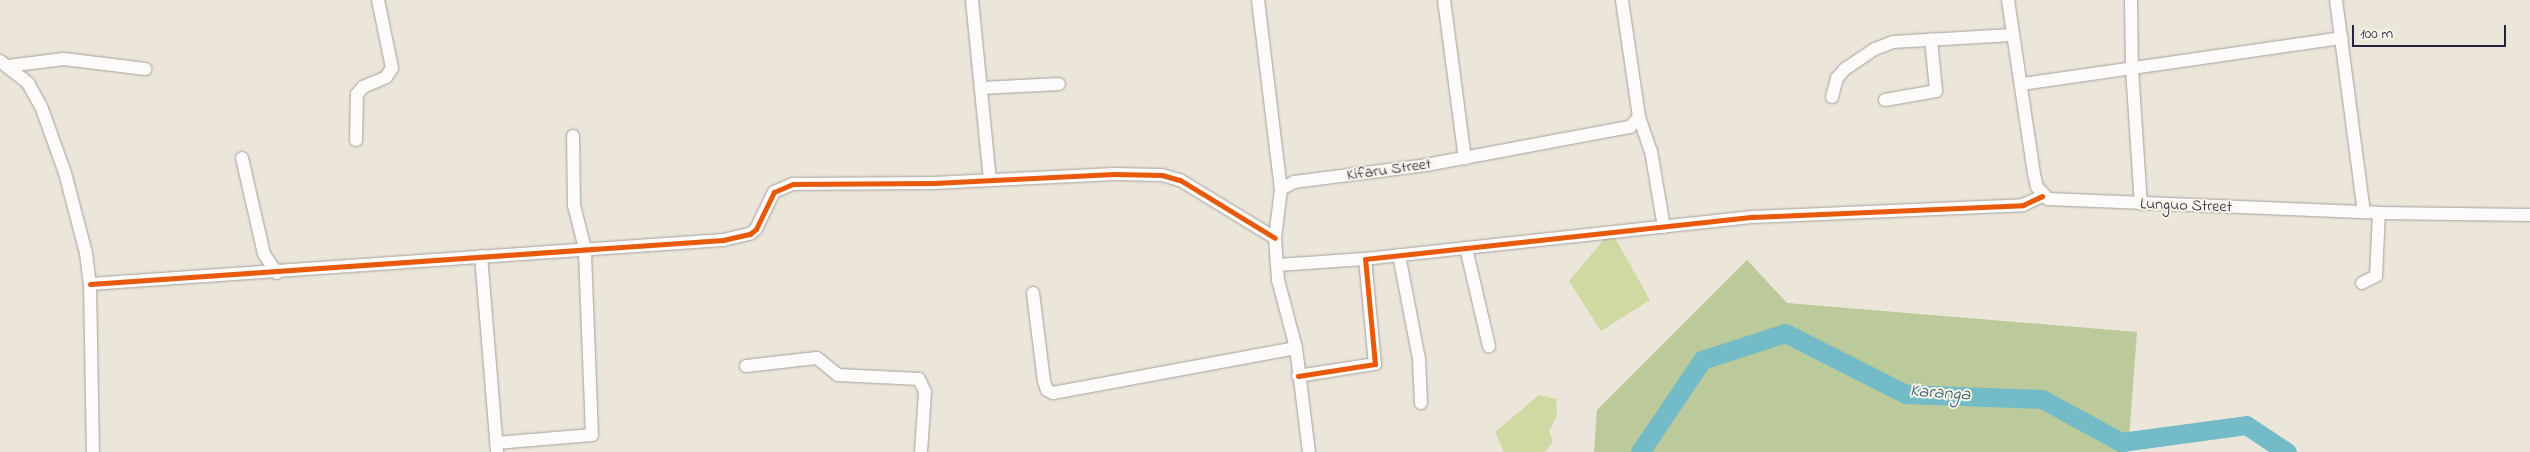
<!DOCTYPE html>
<html>
<head>
<meta charset="utf-8">
<style>
	body { margin:0 }
	#map { position:relative; width:2530px; height:452px; overflow:hidden; background:#ebe5da; font-family:"Indie Flower",sans-serif }
	div>[style] { position:absolute }
	.green>* { inset:0; background:#d1d9a2 }
	.forest>* { inset:0; background:#bcc99a }
	.river>* { height:19px; margin:-9.5px; padding:0 9.5px; transform-origin:9.5px; border-radius:9.5px; background:#73bcc7 }
	.roads { filter:drop-shadow(0 0 1px #a5a19e) drop-shadow(0 0 1px #a5a19e) }
	.minor>* { height:12px; margin:-6px; padding:0 6px; transform-origin:6px; border-radius:6px; background:#fcfbf9 }
	.cycleway>* { height:5px; margin:-2.5px; padding:0 2.5px; transform-origin:2.5px; border-radius:2.5px; background:#e8590c }
	span { translate:-50% -50%; white-space:nowrap; text-align:center; line-height:1.15; -webkit-text-stroke:4px #f7f3e8; paint-order:stroke }
	.street-label { font-size:16px; color:#22223b }
	.water-label { font-size:18px; color:#2e5970; font-style:italic }
	.scale { position:absolute; left:2352px; top:25px; width:154px; height:22px; box-sizing:border-box; border:2px solid #22223b; border-top:0; padding-left:6px; font-size:15px; line-height:18px; white-space:nowrap; color:#22223b; -webkit-text-stroke:4px #f7f3e8; paint-order:stroke }
</style>
</head>
<body>
<div id="map">
	<div class="green">
		<i style="clip-path:polygon(1611px 231px,1650px 300px,1601px 331px,1569px 281px)"></i>
		<i style="clip-path:polygon(1539px 395px,1556px 399px,1557px 415px,1549px 431px,1553px 442px,1545px 452px,1504px 452px,1495px 432px)"></i>
	</div>
	<div class="forest">
		<i style="clip-path:polygon(1747px 260px,1787px 303px,2137px 332px,2128px 452px,1594px 452px,1597px 410px)"></i>
	</div>
	<div class="river">
		<i style="left:1640px;top:452px;width:111px;rotate:-56deg"></i>
		<i style="left:1702px;top:360px;width:87px;rotate:-18deg"></i>
		<i style="left:1785px;top:333px;width:136px;rotate:26.8deg"></i>
		<i style="left:1906px;top:394px;width:136px;rotate:2.1deg"></i>
		<i style="left:2042px;top:399px;width:90px;rotate:28.6deg"></i>
		<i style="left:2121px;top:442px;width:126px;rotate:-7.7deg"></i>
		<i style="left:2246px;top:425px;width:49px;rotate:33.4deg"></i>
	</div>
	<div class="roads">
		<div class="minor">
			<i style="left:972px;top:0;width:180px;rotate:84.3deg"></i>
			<i style="left:1258px;top:0;width:190px;rotate:83.1deg"></i>
			<i style="left:1444px;top:0;width:160px;rotate:82.5deg"></i>
			<i style="left:2008px;top:0;width:176px;rotate:81.5deg"></i>
			<i style="left:2034px;top:174px;width:13px;rotate:77deg"></i>
			<i style="left:2037px;top:187px;width:16px;rotate:47deg"></i>
			<i style="left:2048px;top:199px;width:331px;rotate:2.4deg"></i>
			<i style="left:2379px;top:213px;width:151px;rotate:0.8deg"></i>
			<i style="left:2131px;top:0;width:69px;rotate:89.2deg"></i>
			<i style="left:2132px;top:69px;width:135px;rotate:86.2deg"></i>
			<i style="left:2336px;top:0;width:214px;rotate:82.5deg"></i>
			<i style="left:0;top:61px;width:36px;rotate:38deg"></i>
			<i style="left:28px;top:83px;width:26px;rotate:61deg"></i>
			<i style="left:41px;top:106px;width:71px;rotate:70.3deg"></i>
			<i style="left:65px;top:173px;width:83px;rotate:75.3deg"></i>
			<i style="left:86px;top:253px;width:31px;rotate:83deg"></i>
			<i style="left:90px;top:284px;width:168px;rotate:89deg"></i>
			<i style="left:8px;top:66px;width:56px;rotate:-7.1deg"></i>
			<i style="left:64px;top:59px;width:82px;rotate:7deg"></i>
			<i style="left:2022px;top:84px;width:323px;rotate:-8.2deg"></i>
			<i style="left:982px;top:88px;width:77px;rotate:-3deg"></i>
			<i style="left:1832px;top:97px;width:20px;rotate:-75deg"></i>
			<i style="left:1837px;top:78px;width:12px;rotate:-48deg"></i>
			<i style="left:1845px;top:69px;width:36px;rotate:-34deg"></i>
			<i style="left:1875px;top:49px;width:19px;rotate:-21deg"></i>
			<i style="left:1893px;top:42px;width:119px;rotate:-3.4deg"></i>
			<i style="left:1885px;top:100px;width:52px;rotate:-10deg"></i>
			<i style="left:1936px;top:91px;width:52px;rotate:-95.5deg"></i>
			<i style="left:1639px;top:117px;width:36px;rotate:71deg"></i>
			<i style="left:1651px;top:151px;width:77px;rotate:80.3deg"></i>
			<i style="left:356px;top:140px;width:46px;rotate:-88.8deg"></i>
			<i style="left:357px;top:94px;width:9px;rotate:-49deg"></i>
			<i style="left:363px;top:87px;width:25px;rotate:-23deg"></i>
			<i style="left:386px;top:77px;width:11px;rotate:-56deg"></i>
			<i style="left:392px;top:68px;width:69px;rotate:-101.6deg"></i>
			<i style="left:242px;top:158px;width:98px;rotate:77.1deg"></i>
			<i style="left:264px;top:254px;width:23px;rotate:56deg"></i>
			<i style="left:1466px;top:248px;width:101px;rotate:76.8deg"></i>
			<i style="left:1399px;top:255px;width:106px;rotate:79.1deg"></i>
			<i style="left:1419px;top:359px;width:44px;rotate:87.4deg"></i>
			<i style="left:481px;top:256px;width:197px;rotate:85.3deg"></i>
			<i style="left:1277px;top:265px;width:88px;rotate:-3.9deg"></i>
			<i style="left:2362px;top:283px;width:16px;rotate:-27deg"></i>
			<i style="left:2376px;top:276px;width:63px;rotate:-87.3deg"></i>
			<i style="left:90px;top:284px;width:635px;rotate:-3.98deg"></i>
			<i style="left:723px;top:240px;width:28px;rotate:-13deg"></i>
			<i style="left:750px;top:234px;width:8px;rotate:-40deg"></i>
			<i style="left:756px;top:229px;width:41px;rotate:-64.1deg"></i>
			<i style="left:774px;top:192px;width:21px;rotate:-23deg"></i>
			<i style="left:793px;top:184px;width:141px;rotate:-0.4deg"></i>
			<i style="left:934px;top:183px;width:180px;rotate:-2.9deg"></i>
			<i style="left:1114px;top:174px;width:48px;rotate:1.2deg"></i>
			<i style="left:1162px;top:175px;width:19px;rotate:16deg"></i>
			<i style="left:1180px;top:180px;width:111px;rotate:31.4deg"></i>
			<i style="left:1033px;top:293px;width:89px;rotate:82.9deg"></i>
			<i style="left:1044px;top:381px;width:9px;rotate:72deg"></i>
			<i style="left:1047px;top:390px;width:7px;rotate:27deg"></i>
			<i style="left:1053px;top:393px;width:247px;rotate:-10.5deg"></i>
			<i style="left:746px;top:366px;width:71px;rotate:-6.4deg"></i>
			<i style="left:817px;top:358px;width:27px;rotate:39deg"></i>
			<i style="left:838px;top:375px;width:81px;rotate:2.8deg"></i>
			<i style="left:919px;top:379px;width:14px;rotate:65deg"></i>
			<i style="left:925px;top:392px;width:60px;rotate:93.8deg"></i>
			<i style="left:1298px;top:376px;width:78px;rotate:-8.9deg"></i>
			<i style="left:1375px;top:364px;width:105px;rotate:-95.4deg"></i>
			<i style="left:1365px;top:259px;width:390px;rotate:-6.2deg"></i>
			<i style="left:1753px;top:217px;width:270px;rotate:-2.5deg"></i>
			<i style="left:2023px;top:205px;width:21px;rotate:-25deg"></i>
			<i style="left:496px;top:443px;width:96px;rotate:-4.8deg"></i>
			<i style="left:592px;top:435px;width:186px;rotate:-92.2deg"></i>
			<i style="left:585px;top:249px;width:45px;rotate:-104deg"></i>
			<i style="left:574px;top:205px;width:69px;rotate:-90.8deg"></i>
			<i style="left:1309px;top:452px;width:105px;rotate:-97.1deg"></i>
			<i style="left:1296px;top:348px;width:70px;rotate:-104.8deg"></i>
			<i style="left:1278px;top:280px;width:42px;rotate:-94.1deg"></i>
			<i style="left:1275px;top:238px;width:49px;rotate:-83deg"></i>
			<i style="left:1281px;top:189px;width:15px;rotate:-28deg"></i>
			<i style="left:1294px;top:182px;width:133px;rotate:-7.3deg"></i>
			<i style="left:1426px;top:165px;width:208px;rotate:-10.6deg"></i>
			<i style="left:1630px;top:127px;width:13px;rotate:-48deg"></i>
			<i style="left:1639px;top:117px;width:118px;rotate:-98.3deg"></i>
		</div>
	</div>
	<div class="cycleway">
		<i style="left:90px;top:284px;width:635px;rotate:-3.98deg"></i>
		<i style="left:723px;top:240px;width:28px;rotate:-13deg"></i>
		<i style="left:750px;top:234px;width:8px;rotate:-40deg"></i>
		<i style="left:756px;top:229px;width:41px;rotate:-64.1deg"></i>
		<i style="left:774px;top:192px;width:21px;rotate:-23deg"></i>
		<i style="left:793px;top:184px;width:141px;rotate:-0.4deg"></i>
		<i style="left:934px;top:183px;width:180px;rotate:-2.9deg"></i>
		<i style="left:1114px;top:174px;width:48px;rotate:1.2deg"></i>
		<i style="left:1162px;top:175px;width:19px;rotate:16deg"></i>
		<i style="left:1180px;top:180px;width:111px;rotate:31.4deg"></i>
		<i style="left:1298px;top:376px;width:78px;rotate:-8.9deg"></i>
		<i style="left:1375px;top:364px;width:105px;rotate:-95.4deg"></i>
		<i style="left:1365px;top:259px;width:390px;rotate:-6.2deg"></i>
		<i style="left:1753px;top:217px;width:270px;rotate:-2.5deg"></i>
		<i style="left:2023px;top:205px;width:21px;rotate:-25deg"></i>
	</div>
	<div class="street-label">
		<span style="left:1389px;top:170px;rotate:-8deg">Kifaru Street</span>
		<span style="left:2186px;top:206px;rotate:2deg">Lunguo Street</span>
	</div>
	<div class="water-label">
		<span style="left:1940px;top:394px;rotate:4deg">Karanga</span>
	</div>
	<div class="scale">100 m</div>
</div>
</body>
</html>
